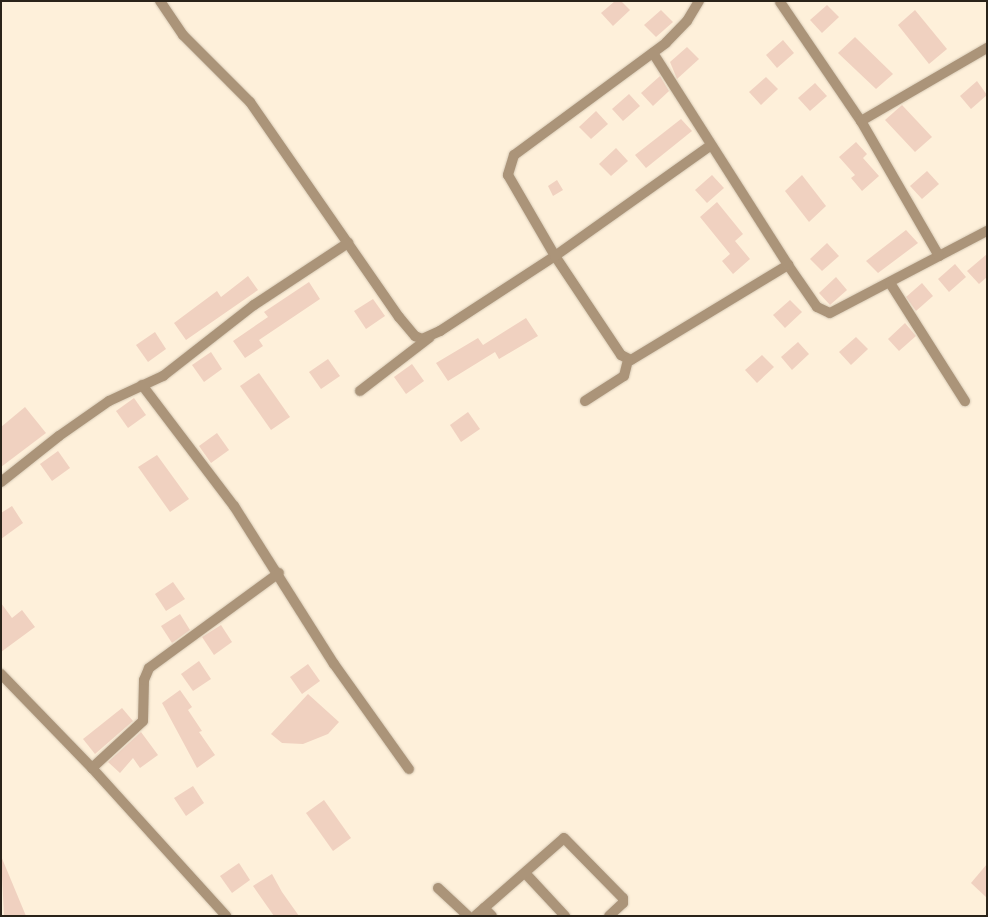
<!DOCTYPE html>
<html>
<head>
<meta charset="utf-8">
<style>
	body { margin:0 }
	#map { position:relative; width:988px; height:917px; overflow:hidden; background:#fef0da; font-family:"IBM Plex Sans",sans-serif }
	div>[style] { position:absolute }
	.building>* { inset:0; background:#f0d1c0 }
	.roads { filter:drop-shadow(0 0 1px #d8cbb7) drop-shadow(0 0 1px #d8cbb7) }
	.minor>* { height:10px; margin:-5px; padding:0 5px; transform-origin:5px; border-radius:5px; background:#ab9479 }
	span { translate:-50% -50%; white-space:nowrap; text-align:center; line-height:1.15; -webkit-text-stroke:3px #fef0da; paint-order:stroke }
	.frame { position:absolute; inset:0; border:2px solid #2a2319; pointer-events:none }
</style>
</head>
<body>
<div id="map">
	<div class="building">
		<i style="clip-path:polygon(615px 1px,621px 1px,630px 10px,613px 26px,601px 13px)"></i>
		<i style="clip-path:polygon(827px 5px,839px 17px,822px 33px,810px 20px)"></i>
		<i style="clip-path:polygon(661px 10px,673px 22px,656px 37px,644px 25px)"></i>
		<i style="clip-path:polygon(915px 10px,947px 49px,929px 64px,898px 25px)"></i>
		<i style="clip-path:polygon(855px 37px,893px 74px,876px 89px,838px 53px)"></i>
		<i style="clip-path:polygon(783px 40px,794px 53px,777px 68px,766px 55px)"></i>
		<i style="clip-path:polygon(687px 47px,699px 59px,677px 79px,670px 62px)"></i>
		<i style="clip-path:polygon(660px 76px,669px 91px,653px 106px,641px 93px)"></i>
		<i style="clip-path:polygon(766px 77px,778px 89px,761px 105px,749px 92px)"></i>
		<i style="clip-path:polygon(977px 81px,987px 95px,971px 109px,960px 96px)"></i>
		<i style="clip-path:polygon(815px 83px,827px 96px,810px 111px,798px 98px)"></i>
		<i style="clip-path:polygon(629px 94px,640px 106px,623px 121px,612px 109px)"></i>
		<i style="clip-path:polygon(902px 105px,932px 137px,915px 152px,885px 120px)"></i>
		<i style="clip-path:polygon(596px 111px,608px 124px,591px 139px,579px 127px)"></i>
		<i style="clip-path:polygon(681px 119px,692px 131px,646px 168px,635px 155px)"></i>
		<i style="clip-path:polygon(856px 142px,867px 154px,863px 158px,879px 176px,862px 191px,851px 178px,855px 175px,839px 157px)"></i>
		<i style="clip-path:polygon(616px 148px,628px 161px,611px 176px,599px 164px)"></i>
		<i style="clip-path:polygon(927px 171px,939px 184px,922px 199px,910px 186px)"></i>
		<i style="clip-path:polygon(712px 175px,724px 188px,707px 203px,695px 190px)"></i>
		<i style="clip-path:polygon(802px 175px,826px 206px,809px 222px,785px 191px)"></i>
		<i style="clip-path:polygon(557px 180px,563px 190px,553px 196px,548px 186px)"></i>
		<i style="clip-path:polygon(717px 202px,743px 234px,735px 241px,750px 259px,733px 274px,722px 261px,730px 254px,700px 217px)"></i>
		<i style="clip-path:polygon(906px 230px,918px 243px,878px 273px,866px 261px)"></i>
		<i style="clip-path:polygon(827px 243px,839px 256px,822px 271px,810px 259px)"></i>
		<i style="clip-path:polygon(987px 254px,987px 277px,979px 284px,967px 271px)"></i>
		<i style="clip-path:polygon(955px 264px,966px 277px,949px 292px,938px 279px)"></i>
		<i style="clip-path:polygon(248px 276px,258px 290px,186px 340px,174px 323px,217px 291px,221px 297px)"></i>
		<i style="clip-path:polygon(836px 277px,847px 290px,830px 305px,819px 293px)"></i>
		<i style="clip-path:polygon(309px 282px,320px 299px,259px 340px,263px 346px,245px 358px,233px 341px,268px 317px,264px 312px)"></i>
		<i style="clip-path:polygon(922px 283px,933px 296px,916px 311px,906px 297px)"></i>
		<i style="clip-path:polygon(373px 299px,385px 316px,366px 329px,354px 311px)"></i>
		<i style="clip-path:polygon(790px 300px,802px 312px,785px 328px,773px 315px)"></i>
		<i style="clip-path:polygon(526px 318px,538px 336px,499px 359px,495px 352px,448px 381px,436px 363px,478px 338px,483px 345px)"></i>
		<i style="clip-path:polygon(905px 323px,916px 336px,899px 351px,888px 339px)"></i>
		<i style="clip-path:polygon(155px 332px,166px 349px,148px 362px,136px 345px)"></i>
		<i style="clip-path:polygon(856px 337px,868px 349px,851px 365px,839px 352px)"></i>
		<i style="clip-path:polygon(798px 342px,809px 354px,792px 370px,781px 357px)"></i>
		<i style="clip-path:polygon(211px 352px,222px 369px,204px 382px,192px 365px)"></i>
		<i style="clip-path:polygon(762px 355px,774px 367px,757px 383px,745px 370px)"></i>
		<i style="clip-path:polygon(328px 359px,340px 376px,321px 389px,309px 372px)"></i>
		<i style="clip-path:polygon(412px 364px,424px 381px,406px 394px,394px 377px)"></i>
		<i style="clip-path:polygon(259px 373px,290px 417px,271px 430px,240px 386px)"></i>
		<i style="clip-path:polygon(134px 398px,146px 415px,128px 428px,116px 411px)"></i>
		<i style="clip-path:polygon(25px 407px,46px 433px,1px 467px,1px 427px)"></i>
		<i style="clip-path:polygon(468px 412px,480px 429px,461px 442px,450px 425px)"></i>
		<i style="clip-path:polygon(217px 433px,229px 450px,211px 463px,199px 446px)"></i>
		<i style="clip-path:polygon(58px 451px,70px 468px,52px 481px,40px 464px)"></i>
		<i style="clip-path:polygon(157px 455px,189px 499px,170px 512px,138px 467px)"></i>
		<i style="clip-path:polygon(12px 506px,23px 523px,1px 539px,1px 513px)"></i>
		<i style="clip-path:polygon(173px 582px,185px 599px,166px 611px,155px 594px)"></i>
		<i style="clip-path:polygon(1px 603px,12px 618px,22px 610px,35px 627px,1px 652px)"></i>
		<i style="clip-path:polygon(180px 614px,190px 630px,172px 643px,161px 626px)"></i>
		<i style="clip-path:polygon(221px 625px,232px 642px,214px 655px,202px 637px)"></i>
		<i style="clip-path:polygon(199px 661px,211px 679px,193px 691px,181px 674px)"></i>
		<i style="clip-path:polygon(308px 664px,320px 681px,302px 694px,290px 677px)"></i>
		<i style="clip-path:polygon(180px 690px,192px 707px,188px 710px,202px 731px,199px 732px,215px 755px,197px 768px,162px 703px)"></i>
		<i style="clip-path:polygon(308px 694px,339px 722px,328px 734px,303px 744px,282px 743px,271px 734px)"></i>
		<i style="clip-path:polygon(122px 708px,133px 721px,95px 754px,83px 739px)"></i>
		<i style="clip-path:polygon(141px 732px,158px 755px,140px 768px,133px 758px,120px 773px,108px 762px)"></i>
		<i style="clip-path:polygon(193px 786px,204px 803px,186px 816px,174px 798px)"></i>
		<i style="clip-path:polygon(324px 800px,351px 838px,333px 851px,306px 813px)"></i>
		<i style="clip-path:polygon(1px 856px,26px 916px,4px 916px)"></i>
		<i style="clip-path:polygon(239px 863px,250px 880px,232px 893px,220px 876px)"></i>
		<i style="clip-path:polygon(987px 864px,987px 898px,971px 883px)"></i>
		<i style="clip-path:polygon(272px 874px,282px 892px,299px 916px,274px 916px,253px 886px)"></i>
	</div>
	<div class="roads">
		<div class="minor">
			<i style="left:160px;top:1px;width:41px;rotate:55.9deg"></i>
			<i style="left:183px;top:35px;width:95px;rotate:45deg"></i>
			<i style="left:250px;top:102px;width:262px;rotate:55.3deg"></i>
			<i style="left:399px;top:317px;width:25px;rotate:50deg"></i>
			<i style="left:415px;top:336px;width:8px;rotate:23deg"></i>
			<i style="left:422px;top:339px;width:20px;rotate:-24deg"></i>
			<i style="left:440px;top:331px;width:137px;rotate:-33.1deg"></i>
			<i style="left:555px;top:256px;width:119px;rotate:56.3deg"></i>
			<i style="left:621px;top:355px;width:11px;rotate:27deg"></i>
			<i style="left:631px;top:360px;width:184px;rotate:-31.2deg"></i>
			<i style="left:788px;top:265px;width:51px;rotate:55.4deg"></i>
			<i style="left:817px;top:307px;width:14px;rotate:25deg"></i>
			<i style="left:830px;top:313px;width:177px;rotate:-27.6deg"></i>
			<i style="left:699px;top:1px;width:23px;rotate:121deg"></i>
			<i style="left:687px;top:21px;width:30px;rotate:134deg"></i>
			<i style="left:666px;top:43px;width:189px;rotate:143.6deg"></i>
			<i style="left:514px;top:155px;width:21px;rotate:107deg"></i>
			<i style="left:508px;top:175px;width:94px;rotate:59.9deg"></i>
			<i style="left:555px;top:256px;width:191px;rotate:-35.4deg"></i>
			<i style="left:780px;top:2px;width:144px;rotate:55.8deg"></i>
			<i style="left:861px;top:121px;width:156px;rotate:60deg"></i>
			<i style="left:653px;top:53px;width:251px;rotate:57.5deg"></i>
			<i style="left:861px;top:121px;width:146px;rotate:-30.1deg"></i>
			<i style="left:890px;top:283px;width:140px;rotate:57.6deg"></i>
			<i style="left:142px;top:385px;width:152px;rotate:52.8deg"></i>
			<i style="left:234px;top:506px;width:187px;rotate:57.7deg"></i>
			<i style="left:334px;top:664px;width:129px;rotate:54.5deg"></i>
			<i style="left:360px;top:391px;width:88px;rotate:-37.6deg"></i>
			<i style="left:585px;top:401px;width:46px;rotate:-32.7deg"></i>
			<i style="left:624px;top:376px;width:16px;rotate:-76deg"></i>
			<i style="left:1px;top:482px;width:74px;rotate:-38.4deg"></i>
			<i style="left:59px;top:436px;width:61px;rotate:-35deg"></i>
			<i style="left:109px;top:401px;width:60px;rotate:-24.8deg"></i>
			<i style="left:163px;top:376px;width:115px;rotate:-38deg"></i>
			<i style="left:254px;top:305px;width:113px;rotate:-33.4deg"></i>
			<i style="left:1px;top:674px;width:131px;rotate:45.9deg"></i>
			<i style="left:92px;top:768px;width:200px;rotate:47.8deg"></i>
			<i style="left:92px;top:768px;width:69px;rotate:-42.7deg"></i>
			<i style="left:143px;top:721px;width:41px;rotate:-88.6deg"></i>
			<i style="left:144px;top:680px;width:13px;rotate:-67deg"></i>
			<i style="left:149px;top:668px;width:161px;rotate:-36.2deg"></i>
			<i style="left:525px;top:873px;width:59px;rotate:47.1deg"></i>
			<i style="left:438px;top:888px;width:41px;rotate:43deg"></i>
			<i style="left:484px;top:908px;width:11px;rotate:45deg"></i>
			<i style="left:475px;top:916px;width:118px;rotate:-41.2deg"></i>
			<i style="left:564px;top:838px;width:84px;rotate:45.5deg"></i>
			<i style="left:623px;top:898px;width:5px;rotate:90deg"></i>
			<i style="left:623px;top:903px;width:19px;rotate:137deg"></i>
		</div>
	</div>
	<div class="frame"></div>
</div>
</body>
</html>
